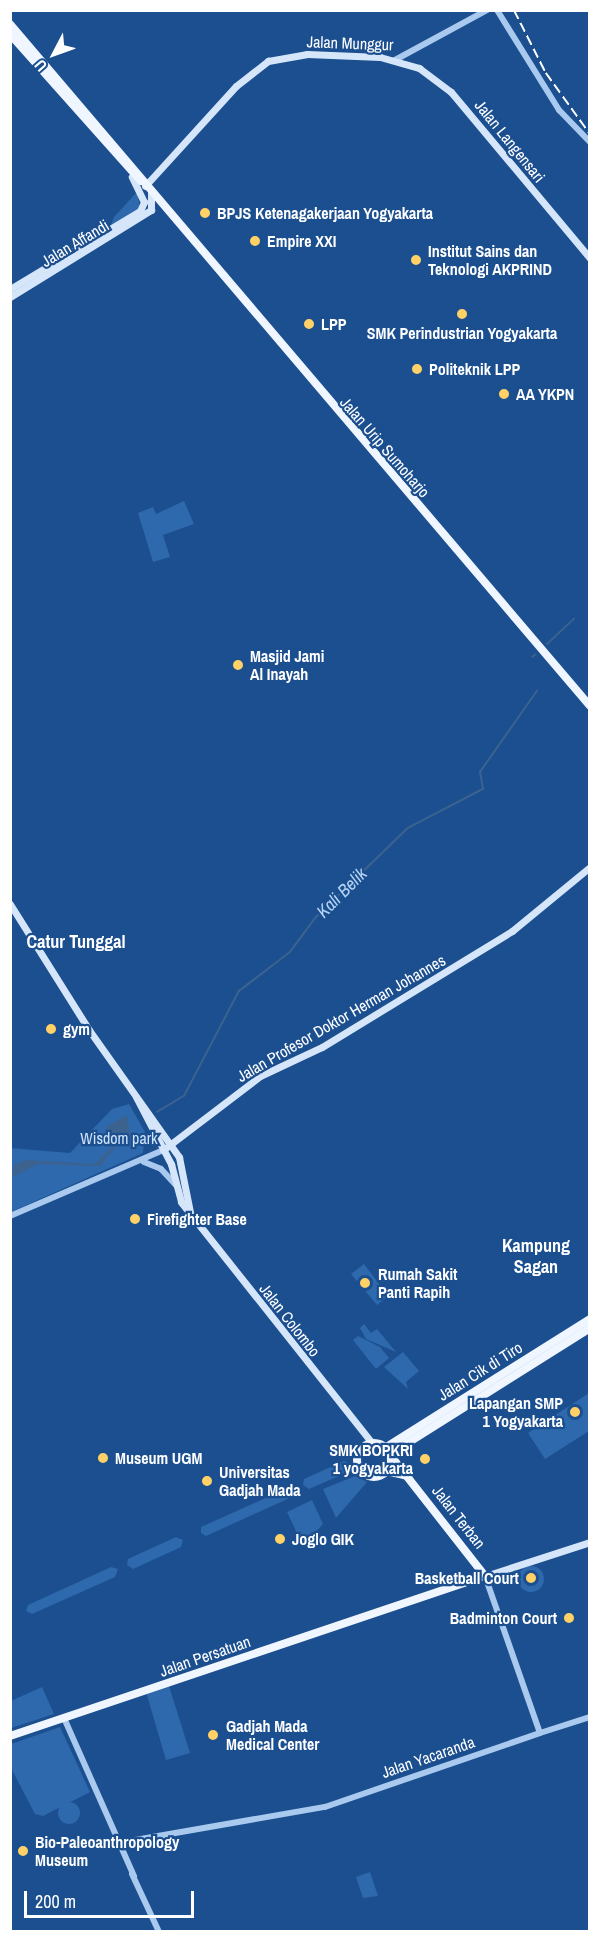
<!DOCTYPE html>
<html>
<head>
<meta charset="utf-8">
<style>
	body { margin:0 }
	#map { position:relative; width:600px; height:1942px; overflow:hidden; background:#1b4f8f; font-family:"Archivo Narrow",sans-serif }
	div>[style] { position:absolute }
	.green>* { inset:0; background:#2e69ad }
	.round { border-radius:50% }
	.water>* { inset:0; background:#3c6290 }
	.stream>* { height:1.5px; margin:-0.75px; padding:0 0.75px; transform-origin:0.75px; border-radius:0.75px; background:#3c6290 }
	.tertiary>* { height:6px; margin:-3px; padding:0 3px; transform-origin:3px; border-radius:3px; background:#a9c9ee }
	.secondary>* { height:7px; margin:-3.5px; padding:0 3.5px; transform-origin:3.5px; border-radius:3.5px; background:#d6e6fa }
	.primary>* { height:8px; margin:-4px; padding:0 4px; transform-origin:4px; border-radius:4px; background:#f0f6ff }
	.primary>.ring { margin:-4px; padding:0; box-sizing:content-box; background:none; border:8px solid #f0f6ff; border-radius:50% }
	.rail>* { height:1.5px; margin-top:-0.75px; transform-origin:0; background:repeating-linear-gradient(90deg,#fff 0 10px,transparent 0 14.5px) }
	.dots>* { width:16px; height:16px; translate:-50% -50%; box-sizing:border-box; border:3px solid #1b4f8f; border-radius:50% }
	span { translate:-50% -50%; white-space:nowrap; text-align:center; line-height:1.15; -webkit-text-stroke:4.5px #1b4f8f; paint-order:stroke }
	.street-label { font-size:16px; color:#fff }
	.poi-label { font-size:16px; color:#fff; font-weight:700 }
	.left { translate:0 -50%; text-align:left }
	.right { translate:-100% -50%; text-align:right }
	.park-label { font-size:16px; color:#cfe3fa }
	.water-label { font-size:18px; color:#b5d3f5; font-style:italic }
	.neighbourhood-label { font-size:18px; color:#fff; font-weight:700 }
	.frame { position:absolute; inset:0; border:12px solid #fff; pointer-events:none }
	.north { position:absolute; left:24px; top:24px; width:60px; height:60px; -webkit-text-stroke:4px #1b4f8f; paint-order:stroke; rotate:229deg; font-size:16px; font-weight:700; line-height:24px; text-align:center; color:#fff }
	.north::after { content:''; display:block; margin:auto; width:21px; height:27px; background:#fff; clip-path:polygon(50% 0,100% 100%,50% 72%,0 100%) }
	.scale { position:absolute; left:24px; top:1891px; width:170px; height:27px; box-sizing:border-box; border:3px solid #fff; border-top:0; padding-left:8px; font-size:18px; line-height:21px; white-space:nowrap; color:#fff; -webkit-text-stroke:4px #1b4f8f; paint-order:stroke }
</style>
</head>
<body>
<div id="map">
	<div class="green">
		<i style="clip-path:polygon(137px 192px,140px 208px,111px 225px,114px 217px)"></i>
		<i style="clip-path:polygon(184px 501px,194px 524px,163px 535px,170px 557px,153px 562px,138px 513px,153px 507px,156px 514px)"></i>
		<i style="clip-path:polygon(129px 1104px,145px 1132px,143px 1153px,11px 1212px,10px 1148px,70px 1153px,112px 1109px)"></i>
		<i style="clip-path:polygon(364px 1264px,388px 1296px,377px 1305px,351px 1274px)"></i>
		<i style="clip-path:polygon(364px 1324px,371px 1333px,377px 1329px,396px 1352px,366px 1339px,360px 1328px)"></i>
		<i style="clip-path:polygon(358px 1336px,380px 1347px,389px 1358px,376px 1369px,353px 1340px)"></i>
		<i style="clip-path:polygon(403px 1352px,419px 1371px,406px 1382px,408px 1389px,384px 1367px)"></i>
		<i style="clip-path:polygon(589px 1393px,589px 1431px,545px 1459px,528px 1433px)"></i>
		<i style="clip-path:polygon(344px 1461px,351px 1464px,348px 1472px,309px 1489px,303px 1485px,304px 1479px)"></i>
		<i style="clip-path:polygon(355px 1476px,367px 1482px,336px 1518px,323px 1489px)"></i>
		<i style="clip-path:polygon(290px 1487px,297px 1489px,294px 1496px,206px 1536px,201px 1533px,201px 1527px)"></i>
		<i style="clip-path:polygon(312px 1500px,323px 1524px,303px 1546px,287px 1512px)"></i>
		<i style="clip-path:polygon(176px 1537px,183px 1540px,181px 1547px,133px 1569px,127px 1565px,128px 1559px)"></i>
		<i class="round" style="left:518px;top:1566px;width:26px;height:26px"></i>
		<i style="clip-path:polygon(111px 1567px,118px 1569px,115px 1577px,32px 1614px,26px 1611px,28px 1605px)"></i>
		<i style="clip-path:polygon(169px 1686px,190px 1753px,166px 1760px,146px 1692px)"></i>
		<i style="clip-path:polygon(42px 1687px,54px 1714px,11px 1728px,11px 1701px)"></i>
		<i style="clip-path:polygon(60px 1727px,90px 1792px,43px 1816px,35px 1814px,11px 1768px,11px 1744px)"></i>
		<i class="round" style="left:58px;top:1802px;width:22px;height:22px"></i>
		<i style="clip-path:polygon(370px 1872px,378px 1896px,363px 1898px,356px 1877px)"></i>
	</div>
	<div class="water">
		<i style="clip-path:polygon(127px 1115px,131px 1141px,116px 1146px,100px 1166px,38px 1164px,11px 1178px,15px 1164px,26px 1160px,95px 1164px,112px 1147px,106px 1127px)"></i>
	</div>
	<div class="stream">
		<i style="left:547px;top:644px;width:37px;rotate:-43deg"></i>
		<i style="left:532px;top:657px;width:4px;rotate:-34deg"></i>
		<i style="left:157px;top:1112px;width:31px;rotate:-31deg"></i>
		<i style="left:184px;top:1096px;width:119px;rotate:-62.4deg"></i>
		<i style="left:239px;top:991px;width:64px;rotate:-37.4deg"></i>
		<i style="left:290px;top:952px;width:44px;rotate:-53.4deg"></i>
		<i style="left:316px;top:917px;width:128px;rotate:-44.1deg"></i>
		<i style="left:408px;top:828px;width:85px;rotate:-27.5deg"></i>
		<i style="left:483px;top:789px;width:17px;rotate:-100deg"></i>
		<i style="left:480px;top:772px;width:99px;rotate:-54.9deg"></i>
	</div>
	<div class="tertiary">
		<i style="left:497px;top:10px;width:118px;rotate:58.2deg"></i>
		<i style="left:559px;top:110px;width:45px;rotate:45.9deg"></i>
		<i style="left:395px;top:60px;width:105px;rotate:-28.5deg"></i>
		<i style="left:144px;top:1162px;width:18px;rotate:22deg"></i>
		<i style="left:161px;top:1169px;width:22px;rotate:47deg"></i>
		<i style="left:10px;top:1216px;width:167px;rotate:-23.3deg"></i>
		<i style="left:485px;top:1576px;width:166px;rotate:70.7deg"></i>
		<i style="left:540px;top:1733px;width:52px;rotate:-17.7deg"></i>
		<i style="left:64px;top:1718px;width:173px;rotate:66.1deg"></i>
		<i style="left:118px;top:1843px;width:210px;rotate:-9.9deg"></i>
		<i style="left:325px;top:1807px;width:227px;rotate:-19deg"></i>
		<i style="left:132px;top:1874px;width:64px;rotate:65deg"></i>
	</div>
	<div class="secondary">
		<i style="left:145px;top:186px;width:135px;rotate:-47.7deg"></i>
		<i style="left:236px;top:86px;width:41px;rotate:-38deg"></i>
		<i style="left:268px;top:61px;width:40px;rotate:-10deg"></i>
		<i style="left:307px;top:54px;width:73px;rotate:2.4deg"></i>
		<i style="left:380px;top:57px;width:41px;rotate:15.8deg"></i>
		<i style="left:419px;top:68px;width:40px;rotate:37deg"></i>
		<i style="left:451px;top:92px;width:217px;rotate:50.1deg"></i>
		<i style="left:151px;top:210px;width:17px;rotate:-90deg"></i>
		<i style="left:10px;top:289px;width:152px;rotate:-31deg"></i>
		<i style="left:140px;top:211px;width:10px;rotate:-66deg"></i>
		<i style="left:144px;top:202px;width:28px;rotate:-116deg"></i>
		<i style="left:10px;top:297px;width:166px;rotate:-31.7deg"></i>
		<i style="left:10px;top:904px;width:149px;rotate:57.9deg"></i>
		<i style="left:89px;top:1030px;width:156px;rotate:54.7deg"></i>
		<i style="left:179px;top:1157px;width:56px;rotate:78.7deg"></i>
		<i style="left:136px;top:1097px;width:76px;rotate:62.4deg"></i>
		<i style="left:171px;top:1164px;width:39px;rotate:75deg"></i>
		<i style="left:181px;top:1202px;width:308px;rotate:51.6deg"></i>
		<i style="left:163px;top:1150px;width:122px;rotate:-37.3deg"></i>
		<i style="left:260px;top:1076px;width:68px;rotate:-25.1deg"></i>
		<i style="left:322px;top:1047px;width:223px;rotate:-31.4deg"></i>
		<i style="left:512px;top:931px;width:101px;rotate:-39.4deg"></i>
		<i style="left:485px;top:1576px;width:110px;rotate:-17.9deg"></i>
	</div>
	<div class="primary">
		<i style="left:10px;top:24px;width:895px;rotate:49.62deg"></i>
		<i style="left:10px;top:34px;width:197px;rotate:48.3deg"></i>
		<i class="ring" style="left:357px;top:1443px;width:26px;height:26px"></i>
		<i style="left:385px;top:1448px;width:242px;rotate:-32.2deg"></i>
		<i style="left:390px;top:1454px;width:236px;rotate:-32.2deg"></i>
		<i style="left:386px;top:1471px;width:23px;rotate:13deg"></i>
		<i style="left:10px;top:1736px;width:501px;rotate:-18.62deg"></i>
		<i style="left:485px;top:1576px;width:154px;rotate:-128.1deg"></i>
	</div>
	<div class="rail">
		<i style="left:514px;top:10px;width:71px;rotate:63.1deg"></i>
		<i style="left:546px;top:73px;width:75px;rotate:54.2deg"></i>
	</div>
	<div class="dots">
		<i style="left:205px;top:213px;background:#ffd166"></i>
		<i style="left:255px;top:241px;background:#ffd166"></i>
		<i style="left:416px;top:260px;background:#ffd166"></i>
		<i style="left:462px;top:314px;background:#ffd166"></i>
		<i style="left:309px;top:324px;background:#ffd166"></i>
		<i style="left:417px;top:369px;background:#ffd166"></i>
		<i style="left:504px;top:394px;background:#ffd166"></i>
		<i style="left:238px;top:665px;background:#ffd166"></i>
		<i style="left:51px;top:1029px;background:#ffd166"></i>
		<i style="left:135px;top:1219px;background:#ffd166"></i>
		<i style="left:365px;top:1283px;background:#ffd166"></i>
		<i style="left:575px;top:1412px;background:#ffd166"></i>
		<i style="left:103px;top:1458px;background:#ffd166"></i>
		<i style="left:425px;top:1459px;background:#ffd166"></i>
		<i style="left:207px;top:1481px;background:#ffd166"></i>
		<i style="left:280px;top:1539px;background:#ffd166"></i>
		<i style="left:531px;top:1578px;background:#ffd166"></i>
		<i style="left:569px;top:1618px;background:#ffd166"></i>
		<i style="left:213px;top:1735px;background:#ffd166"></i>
		<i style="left:23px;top:1851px;background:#ffd166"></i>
	</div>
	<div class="street-label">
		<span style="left:350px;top:43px;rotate:2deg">Jalan Munggur</span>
		<span style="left:510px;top:141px;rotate:51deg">Jalan Langensari</span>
		<span style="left:75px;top:243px;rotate:-31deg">Jalan Affandi</span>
		<span style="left:385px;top:447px;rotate:49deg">Jalan Urip Sumoharjo</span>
		<span style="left:341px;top:1018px;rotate:-30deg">Jalan Profesor Doktor Herman Johannes</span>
		<span style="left:290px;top:1320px;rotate:52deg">Jalan Colombo</span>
		<span style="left:480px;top:1371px;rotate:-32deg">Jalan Cik di Tiro</span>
		<span style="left:459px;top:1517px;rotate:52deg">Jalan Terban</span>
		<span style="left:205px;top:1656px;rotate:-19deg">Jalan Persatuan</span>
		<span style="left:428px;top:1757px;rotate:-19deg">Jalan Yacaranda</span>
	</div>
	<div class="poi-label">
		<span class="left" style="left:217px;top:213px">BPJS Ketenagakerjaan Yogyakarta</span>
		<span class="left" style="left:267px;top:241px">Empire XXI</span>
		<span class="left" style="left:428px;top:260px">Institut Sains dan<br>Teknologi AKPRIND</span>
		<span class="left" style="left:321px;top:324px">LPP</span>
		<span style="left:462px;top:333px">SMK Perindustrian Yogyakarta</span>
		<span class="left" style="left:429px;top:369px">Politeknik LPP</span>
		<span class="left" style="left:516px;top:394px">AA YKPN</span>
		<span class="left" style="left:250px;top:665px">Masjid Jami<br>Al Inayah</span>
		<span class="left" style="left:63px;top:1029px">gym</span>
		<span class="left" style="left:147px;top:1219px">Firefighter Base</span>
		<span class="left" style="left:378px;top:1283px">Rumah Sakit<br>Panti Rapih</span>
		<span class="right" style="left:563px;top:1412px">Lapangan SMP<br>1 Yogyakarta</span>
		<span class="right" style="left:413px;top:1459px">SMK BOPKRI<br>1 yogyakarta</span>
		<span class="left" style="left:115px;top:1458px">Museum UGM</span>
		<span class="left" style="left:219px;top:1481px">Universitas<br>Gadjah Mada</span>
		<span class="left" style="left:292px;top:1539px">Joglo GIK</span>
		<span class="right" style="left:519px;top:1578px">Basketball Court</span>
		<span class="right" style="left:557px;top:1618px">Badminton Court</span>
		<span class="left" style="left:226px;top:1735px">Gadjah Mada<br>Medical Center</span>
		<span class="left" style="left:35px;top:1851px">Bio-Paleoanthropology<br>Museum</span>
	</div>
	<div class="park-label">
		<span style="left:119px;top:1138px">Wisdom park</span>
	</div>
	<div class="water-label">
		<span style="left:342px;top:893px;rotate:-45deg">Kali Belik</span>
	</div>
	<div class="neighbourhood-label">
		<span style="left:76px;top:942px">Catur Tunggal</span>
		<span style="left:536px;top:1257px">Kampung<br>Sagan</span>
	</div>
	<div class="frame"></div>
	<div class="north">U</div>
	<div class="scale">200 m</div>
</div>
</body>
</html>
